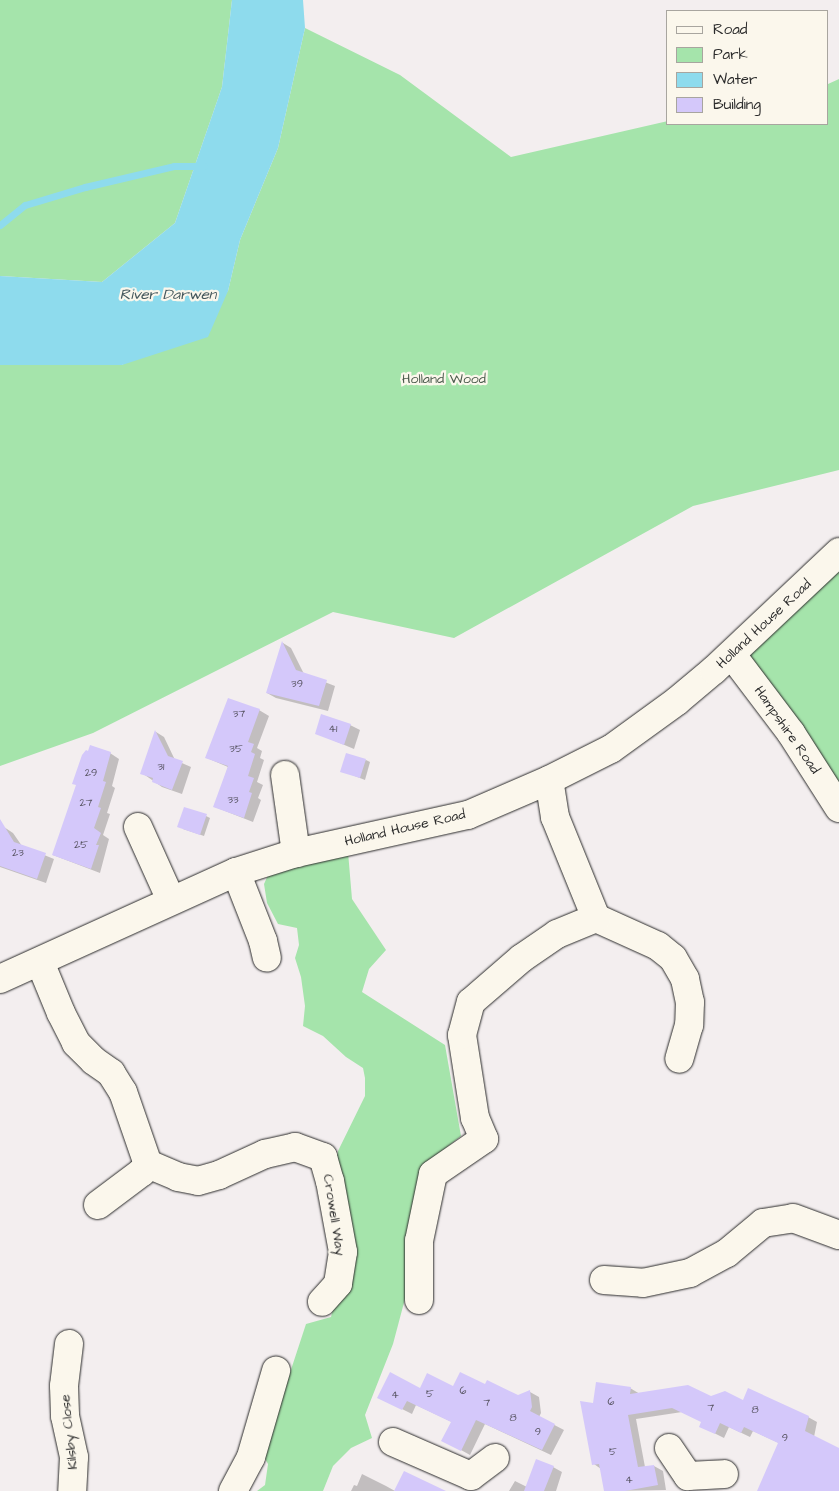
<!DOCTYPE html>
<html>
<head>
<meta charset="utf-8">
<style>
	body { margin:0 }
	#map { position:relative; width:839px; height:1491px; overflow:hidden; background:#f3eeef; font-family:"Architects Daughter",sans-serif }
	div>[style] { position:absolute }
	.green>* { inset:0; background:#a5e4ab }
	.water>* { inset:0; background:#8edbed }
	.shadow>* { inset:0; background:#0003 }
	.stream>* { height:7px; margin:-3.5px; padding:0 3.5px; transform-origin:3.5px; border-radius:3.5px; background:#8edbed }
	.building>* { inset:0; background:#d4c8fa }
	.roads { filter:drop-shadow(0 0 1px #2b2b2b) drop-shadow(0 0 1px #2b2b2b) }
	.minor>* { height:28px; margin:-14px; padding:0 14px; transform-origin:14px; border-radius:14px; background:#fbf7ec }
	span { translate:-50% -50%; white-space:nowrap; text-align:center; line-height:1.15; -webkit-text-stroke:4.5px #fbf7ec; paint-order:stroke }
	.number-label { font-size:11px; color:#55525f }
	.number-label span { -webkit-text-stroke-width:0 }
	.park-label { font-size:14px; color:#4a594b }
	.street-label { font-size:14px; color:#2b2b2b }
	.water-label { font-size:15px; color:#44575c; font-style:italic }
	.legend { position:absolute; left:666px; top:10px; width:162px; height:115px; box-sizing:border-box; background:#fbf7ec; border:1px solid #a8a59f; margin:0; padding:6px 9px; list-style:none; font-size:15px; color:#2b2b2b }
	.legend li { display:flex; align-items:center; gap:10px; height:25px }
	.legend b { width:25px; border:1px solid #a8a59f }
</style>
</head>
<body>
<div id="map">
	<div class="green">
		<i style="clip-path:polygon(0 0,232px 0,222px 87px,175px 223px,102px 282px,0 276px)"></i>
		<i style="clip-path:polygon(305px 28px,400px 75px,511px 157px,668px 121px,668px 124px,828px 124px,828px 84px,839px 79px,839px 470px,693px 506px,454px 638px,333px 612px,93px 733px,0 766px,0 365px,122px 365px,228px 291px,240px 240px,278px 148px)"></i>
		<i style="clip-path:polygon(839px 569px,839px 796px,750px 657px,762px 635px)"></i>
		<i style="clip-path:polygon(348px 852px,352px 899px,386px 950px,369px 969px,362px 992px,445px 1045px,461px 1136px,437px 1155px,419px 1174px,408px 1233px,410px 1280px,393px 1344px,365px 1415px,372px 1438px,351px 1448px,333px 1466px,323px 1491px,257px 1491px,265px 1485px,268px 1464px,263px 1455px,306px 1324px,331px 1317px,335px 1301px,335px 1166px,338px 1151px,365px 1096px,365px 1078px,363px 1068px,346px 1057px,323px 1036px,303px 1026px,305px 1006px,301px 977px,295px 958px,299px 945px,297px 928px,278px 924px,267px 903px,264px 884px,269px 873px)"></i>
	</div>
	<div class="water">
		<i style="clip-path:polygon(232px 0,303px 0,305px 28px,278px 148px,240px 240px,228px 291px,208px 337px,122px 365px,0 365px,0 276px,102px 282px,175px 223px,222px 87px)"></i>
	</div>
	<div class="shadow">
		<i style="clip-path:polygon(283px 643px,291px 648px,304px 674px,335px 686px,328px 711px,276px 698px,267px 693px)"></i>
		<i style="clip-path:polygon(259px 710px,269px 716px,257px 748px,262px 751px,260px 758px,264px 760px,257px 782px,263px 785px,258px 798px,261px 800px,253px 822px,215px 807px,228px 767px,207px 758px)"></i>
		<i style="clip-path:polygon(350px 725px,360px 730px,354px 749px,316px 733px)"></i>
		<i style="clip-path:polygon(156px 732px,164px 737px,175px 760px,191px 767px,182px 794px,162px 787px,142px 773px)"></i>
		<i style="clip-path:polygon(110px 753px,119px 759px,112px 786px,115px 788px,107px 813px,110px 814px,103px 835px,109px 839px,100px 873px,53px 855px)"></i>
		<i style="clip-path:polygon(366px 760px,370px 762px,365px 780px,342px 771px)"></i>
		<i style="clip-path:polygon(206px 816px,210px 818px,204px 836px,183px 829px)"></i>
		<i style="clip-path:polygon(4px 827px,13px 833px,22px 846px,54px 859px,46px 883px,0 867px,0 830px)"></i>
		<i style="clip-path:polygon(485px 1386px,518px 1397px,530px 1392px,539px 1397px,541px 1413px,539px 1417px,564px 1430px,551px 1455px,485px 1424px,470px 1455px,452px 1445px,452px 1422px,416px 1405px,412px 1414px,388px 1402px,421px 1389px)"></i>
		<i style="clip-path:polygon(630px 1388px,640px 1394px,711px 1397px,743px 1401px,808px 1417px,817px 1422px,814px 1437px,839px 1450px,839px 1491px,771px 1491px,779px 1443px,753px 1431px,750px 1437px,729px 1427px,724px 1438px,710px 1431px,703px 1422px,682px 1412px,636px 1419px,645px 1467px,654px 1466px,663px 1471px,666px 1490px,605px 1491px,601px 1469px,594px 1464px,594px 1405px)"></i>
		<i style="clip-path:polygon(553px 1467px,562px 1472px,556px 1491px,509px 1491px,515px 1481px,527px 1487px)"></i>
		<i style="clip-path:polygon(362px 1474px,386px 1486px,395px 1491px,351px 1491px,354px 1485px,357px 1486px)"></i>
	</div>
	<div class="stream">
		<i style="left:0;top:225px;width:32px;rotate:-39deg"></i>
		<i style="left:25px;top:205px;width:63px;rotate:-16.7deg"></i>
		<i style="left:85px;top:187px;width:91px;rotate:-13.3deg"></i>
		<i style="left:174px;top:166px;width:30px"></i>
	</div>
	<div class="building">
		<i style="clip-path:polygon(282px 641px,296px 670px,327px 680px,319px 706px,266px 693px)"></i>
		<i style="clip-path:polygon(228px 698px,260px 709px,248px 742px,254px 744px,251px 752px,255px 754px,248px 776px,254px 778px,249px 792px,252px 793px,244px 818px,213px 807px,228px 766px,205px 758px)"></i>
		<i style="clip-path:polygon(321px 714px,351px 724px,344px 745px,315px 734px)"></i>
		<i style="clip-path:polygon(155px 730px,168px 756px,183px 761px,172px 790px,152px 782px,153px 778px,140px 774px)"></i>
		<i style="clip-path:polygon(90px 745px,111px 752px,103px 781px,106px 782px,98px 807px,101px 808px,94px 828px,101px 833px,96px 845px,99px 845px,91px 869px,52px 855px,76px 785px,72px 784px,82px 755px,86px 750px,88px 751px)"></i>
		<i style="clip-path:polygon(346px 753px,366px 759px,360px 778px,340px 772px)"></i>
		<i style="clip-path:polygon(184px 807px,207px 814px,200px 835px,177px 827px)"></i>
		<i style="clip-path:polygon(0 819px,14px 842px,46px 853px,37px 879px,0 866px)"></i>
		<i style="clip-path:polygon(390px 1372px,420px 1388px,427px 1373px,453px 1386px,460px 1372px,485px 1384px,487px 1380px,518px 1395px,530px 1390px,532px 1407px,530px 1411px,555px 1424px,542px 1450px,476px 1420px,461px 1451px,441px 1441px,451px 1422px,407px 1401px,402px 1410px,377px 1398px)"></i>
		<i style="clip-path:polygon(596px 1382px,631px 1387px,630px 1394px,688px 1385px,711px 1396px,725px 1391px,743px 1400px,748px 1388px,809px 1416px,805px 1431px,839px 1448px,839px 1491px,757px 1491px,778px 1443px,744px 1427px,741px 1433px,720px 1423px,715px 1434px,699px 1427px,701px 1422px,672px 1408px,628px 1415px,638px 1467px,654px 1465px,658px 1485px,625px 1491px,604px 1491px,599px 1464px,592px 1465px,580px 1401px,593px 1403px)"></i>
		<i style="clip-path:polygon(536px 1459px,554px 1466px,544px 1491px,524px 1491px)"></i>
		<i style="clip-path:polygon(404px 1471px,446px 1491px,394px 1491px)"></i>
	</div>
	<div class="roads">
		<div class="minor">
			<i style="left:732px;top:655px;width:98px;rotate:52.9deg"></i>
			<i style="left:791px;top:733px;width:89px;rotate:57.4deg"></i>
			<i style="left:285px;top:775px;width:79px;rotate:82deg"></i>
			<i style="left:138px;top:827px;width:80px;rotate:65.7deg"></i>
			<i style="left:236px;top:872px;width:74px;rotate:68.6deg"></i>
			<i style="left:263px;top:941px;width:17px;rotate:77deg"></i>
			<i style="left:596px;top:918px;width:68px;rotate:24.3deg"></i>
			<i style="left:658px;top:946px;width:19px;rotate:39deg"></i>
			<i style="left:673px;top:958px;width:24px;rotate:60deg"></i>
			<i style="left:685px;top:979px;width:24px;rotate:78deg"></i>
			<i style="left:690px;top:1002px;width:23px;rotate:92deg"></i>
			<i style="left:689px;top:1025px;width:35px;rotate:106deg"></i>
			<i style="left:40px;top:962px;width:55px;rotate:67.6deg"></i>
			<i style="left:61px;top:1013px;width:34px;rotate:63deg"></i>
			<i style="left:76px;top:1043px;width:25px;rotate:45deg"></i>
			<i style="left:94px;top:1061px;width:21px;rotate:35deg"></i>
			<i style="left:111px;top:1073px;width:22px;rotate:58deg"></i>
			<i style="left:123px;top:1092px;width:76px;rotate:70.9deg"></i>
			<i style="left:148px;top:1164px;width:10px;rotate:127deg"></i>
			<i style="left:142px;top:1172px;width:55px;rotate:143.1deg"></i>
			<i style="left:0;top:979px;width:259px;rotate:-24.4deg"></i>
			<i style="left:236px;top:872px;width:63px;rotate:-17.6deg"></i>
			<i style="left:296px;top:853px;width:176px;rotate:-12.5deg"></i>
			<i style="left:468px;top:815px;width:88px;rotate:-23.4deg"></i>
			<i style="left:549px;top:780px;width:69px;rotate:-26.6deg"></i>
			<i style="left:611px;top:749px;width:82px;rotate:-36deg"></i>
			<i style="left:677px;top:701px;width:48px;rotate:-40deg"></i>
			<i style="left:714px;top:670px;width:172px;rotate:-43.3deg"></i>
			<i style="left:148px;top:1164px;width:33px;rotate:23deg"></i>
			<i style="left:178px;top:1177px;width:20px;rotate:11deg"></i>
			<i style="left:198px;top:1181px;width:22px;rotate:-16deg"></i>
			<i style="left:219px;top:1175px;width:51px;rotate:-24.5deg"></i>
			<i style="left:265px;top:1154px;width:31px;rotate:-13deg"></i>
			<i style="left:295px;top:1147px;width:30px;rotate:20deg"></i>
			<i style="left:323px;top:1157px;width:25px;rotate:74deg"></i>
			<i style="left:330px;top:1181px;width:72px;rotate:79.6deg"></i>
			<i style="left:343px;top:1252px;width:32px;rotate:99deg"></i>
			<i style="left:338px;top:1284px;width:24px;rotate:132deg"></i>
			<i style="left:604px;top:1280px;width:39px;rotate:4deg"></i>
			<i style="left:643px;top:1283px;width:48px;rotate:-12deg"></i>
			<i style="left:690px;top:1273px;width:42px;rotate:-28.4deg"></i>
			<i style="left:727px;top:1253px;width:47px;rotate:-39.8deg"></i>
			<i style="left:763px;top:1223px;width:30px;rotate:-9deg"></i>
			<i style="left:793px;top:1218px;width:49px;rotate:20.3deg"></i>
			<i style="left:419px;top:1300px;width:59px;rotate:-90deg"></i>
			<i style="left:419px;top:1241px;width:68px;rotate:-78.2deg"></i>
			<i style="left:433px;top:1174px;width:62px;rotate:-34.5deg"></i>
			<i style="left:484px;top:1139px;width:23px;rotate:-113deg"></i>
			<i style="left:475px;top:1118px;width:84px;rotate:-98.9deg"></i>
			<i style="left:462px;top:1035px;width:34px;rotate:-75deg"></i>
			<i style="left:471px;top:1002px;width:67px;rotate:-40.8deg"></i>
			<i style="left:522px;top:958px;width:42px;rotate:-34.4deg"></i>
			<i style="left:557px;top:934px;width:42px;rotate:-22.3deg"></i>
			<i style="left:596px;top:918px;width:109px;rotate:-112.1deg"></i>
			<i style="left:555px;top:817px;width:37px;rotate:-99deg"></i>
			<i style="left:69px;top:1344px;width:42px;rotate:96.8deg"></i>
			<i style="left:64px;top:1386px;width:30px;rotate:88deg"></i>
			<i style="left:65px;top:1416px;width:42px;rotate:77.6deg"></i>
			<i style="left:74px;top:1457px;width:34px;rotate:93deg"></i>
			<i style="left:393px;top:1442px;width:85px;rotate:23.6deg"></i>
			<i style="left:471px;top:1476px;width:30px;rotate:-37deg"></i>
			<i style="left:669px;top:1448px;width:34px;rotate:56deg"></i>
			<i style="left:688px;top:1476px;width:36px;rotate:-3deg"></i>
			<i style="left:233px;top:1491px;width:38px;rotate:-62deg"></i>
			<i style="left:251px;top:1457px;width:90px;rotate:-73.8deg"></i>
		</div>
	</div>
	<div class="number-label">
		<span style="left:297px;top:684px">39</span>
		<span style="left:239px;top:714px">37</span>
		<span style="left:333px;top:729px">41</span>
		<span style="left:236px;top:749px">35</span>
		<span style="left:161px;top:767px">31</span>
		<span style="left:91px;top:773px">29</span>
		<span style="left:233px;top:800px">33</span>
		<span style="left:86px;top:803px">27</span>
		<span style="left:81px;top:845px">25</span>
		<span style="left:18px;top:853px">23</span>
		<span style="left:463px;top:1391px">6</span>
		<span style="left:430px;top:1394px">5</span>
		<span style="left:395px;top:1395px">4</span>
		<span style="left:611px;top:1402px">6</span>
		<span style="left:487px;top:1403px">7</span>
		<span style="left:711px;top:1408px">7</span>
		<span style="left:755px;top:1410px">8</span>
		<span style="left:513px;top:1418px">8</span>
		<span style="left:538px;top:1432px">9</span>
		<span style="left:785px;top:1438px">9</span>
		<span style="left:613px;top:1452px">5</span>
		<span style="left:629px;top:1480px">4</span>
	</div>
	<div class="park-label">
		<span style="left:444px;top:379px">Holland Wood</span>
	</div>
	<div class="street-label">
		<span style="left:764px;top:624px;rotate:-43deg">Holland House Road</span>
		<span style="left:787px;top:730px;rotate:55deg">Hampshire Road</span>
		<span style="left:405px;top:828px;rotate:-13deg">Holland House Road</span>
		<span style="left:334px;top:1215px;rotate:81deg">Crowell Way</span>
		<span style="left:69px;top:1432px;rotate:-96deg">Kilsby Close</span>
	</div>
	<div class="water-label">
		<span style="left:168px;top:295px">River Darwen</span>
	</div>
	<ul class="legend">
	<li><b style="height:6px;background:#fbf7ec"></b>Road</li>
	<li><b style="height:14px;background:#a5e4ab"></b>Park</li>
	<li><b style="height:14px;background:#8edbed"></b>Water</li>
	<li><b style="height:14px;background:#d4c8fa"></b>Building</li>
	</ul>
</div>
</body>
</html>
